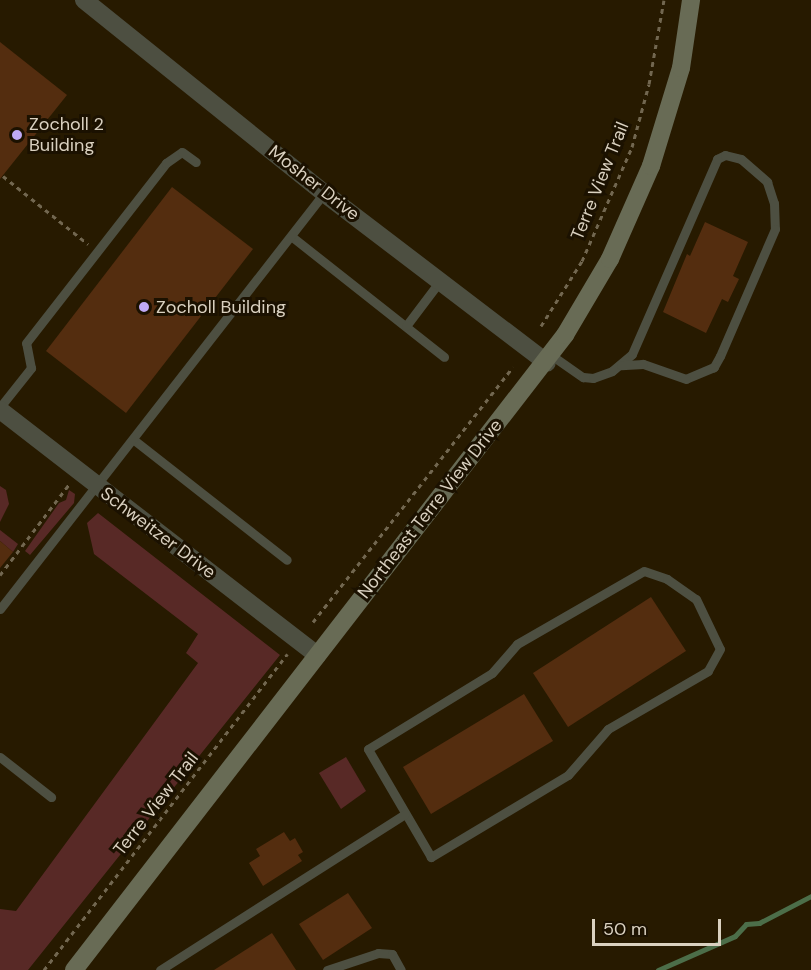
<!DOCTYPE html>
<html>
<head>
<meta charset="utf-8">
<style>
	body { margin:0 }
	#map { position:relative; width:811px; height:970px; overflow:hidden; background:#271a00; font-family:"DM Sans",sans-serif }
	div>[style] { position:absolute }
	.green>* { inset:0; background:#582926 }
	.stream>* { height:5px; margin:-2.5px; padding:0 2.5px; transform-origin:2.5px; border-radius:2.5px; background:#4c6e49 }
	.building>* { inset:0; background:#542d0f }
	.path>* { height:3px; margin-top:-1.5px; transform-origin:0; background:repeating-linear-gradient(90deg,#726750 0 4.5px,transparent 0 9px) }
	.lane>* { height:9px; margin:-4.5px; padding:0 4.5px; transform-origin:4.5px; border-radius:4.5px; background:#4d4f41 }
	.street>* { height:18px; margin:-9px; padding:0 9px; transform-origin:9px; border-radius:9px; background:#4d4f41 }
	.secondary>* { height:18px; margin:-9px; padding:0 9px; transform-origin:9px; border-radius:9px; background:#686b55 }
	.dots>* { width:16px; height:16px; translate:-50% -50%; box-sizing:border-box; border:3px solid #1b1100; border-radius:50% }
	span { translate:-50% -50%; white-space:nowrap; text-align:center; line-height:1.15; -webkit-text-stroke:6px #1b1100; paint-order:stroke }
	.poi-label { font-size:18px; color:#dad1c0 }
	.left { translate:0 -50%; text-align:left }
	.street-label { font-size:18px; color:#dad1c0 }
	.scale { position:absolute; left:592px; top:919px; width:129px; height:27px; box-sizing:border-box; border:3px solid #dad1c0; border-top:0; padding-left:8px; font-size:18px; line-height:21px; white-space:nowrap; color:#dad1c0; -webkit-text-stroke:4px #1b1100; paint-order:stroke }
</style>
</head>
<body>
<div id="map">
	<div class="green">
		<i style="clip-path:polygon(0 486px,6px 490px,9px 504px,0 522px)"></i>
		<i style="clip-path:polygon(69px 490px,75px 494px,74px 503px,30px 555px,25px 551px,59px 503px,66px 500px)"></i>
		<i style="clip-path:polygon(98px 513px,280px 655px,28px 970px,0 970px,0 909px,16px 911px,198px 663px,186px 653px,198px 634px,94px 554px,87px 523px)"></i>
		<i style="clip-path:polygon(0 530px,18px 544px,13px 552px,0 541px)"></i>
		<i style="clip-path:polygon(346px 757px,366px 791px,341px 809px,319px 773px)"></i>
	</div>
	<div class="stream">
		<i style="left:658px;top:970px;width:84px;rotate:-23.8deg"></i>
		<i style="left:735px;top:936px;width:16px;rotate:-47deg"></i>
		<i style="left:746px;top:924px;width:13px;rotate:-4deg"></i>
		<i style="left:759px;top:923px;width:59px;rotate:-27.4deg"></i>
	</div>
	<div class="building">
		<i style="clip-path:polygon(0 42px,67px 95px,0 179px)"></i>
		<i style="clip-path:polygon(172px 187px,253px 249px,126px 413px,46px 351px)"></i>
		<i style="clip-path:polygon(705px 222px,748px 242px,733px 276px,739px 279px,728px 302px,722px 299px,706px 333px,663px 312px,687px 254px,690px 256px)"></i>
		<i style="clip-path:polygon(0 541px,13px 552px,0 568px)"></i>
		<i style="clip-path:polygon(651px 597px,686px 651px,568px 727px,533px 673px)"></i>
		<i style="clip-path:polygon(524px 694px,553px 741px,431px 814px,403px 767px)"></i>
		<i style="clip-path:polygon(284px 832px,290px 841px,295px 838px,303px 852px,298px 855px,302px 861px,263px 886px,249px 863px,260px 856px,256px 849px)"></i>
		<i style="clip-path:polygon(348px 893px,372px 928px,323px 960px,299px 924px)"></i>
		<i style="clip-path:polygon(272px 933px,296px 970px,214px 970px)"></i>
	</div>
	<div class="path">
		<i style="left:3px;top:176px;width:109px;rotate:38.7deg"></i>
		<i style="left:541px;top:326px;width:77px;rotate:-57.8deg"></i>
		<i style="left:582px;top:261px;width:124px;rotate:-66.3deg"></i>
		<i style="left:632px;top:147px;width:65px;rotate:-74.9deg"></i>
		<i style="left:649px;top:84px;width:85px;rotate:-79.9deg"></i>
		<i style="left:0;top:575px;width:116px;rotate:-52.7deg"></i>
		<i style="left:313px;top:622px;width:324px;rotate:-51.9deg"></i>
		<i style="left:44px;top:970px;width:399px;rotate:-52.4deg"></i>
	</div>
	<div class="lane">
		<i style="left:291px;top:236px;width:195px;rotate:38.3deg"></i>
		<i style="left:406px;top:326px;width:56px;rotate:-52.9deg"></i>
		<i style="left:551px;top:355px;width:39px;rotate:35deg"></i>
		<i style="left:583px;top:377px;width:10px;rotate:6deg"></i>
		<i style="left:593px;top:378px;width:20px;rotate:-20deg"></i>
		<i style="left:612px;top:371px;width:26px;rotate:-40deg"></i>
		<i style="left:632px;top:354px;width:213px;rotate:-66.4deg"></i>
		<i style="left:717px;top:159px;width:9px;rotate:-27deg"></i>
		<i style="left:725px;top:155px;width:16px;rotate:14deg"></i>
		<i style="left:741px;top:159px;width:35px;rotate:41deg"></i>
		<i style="left:767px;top:182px;width:22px;rotate:72deg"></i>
		<i style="left:774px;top:203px;width:26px;rotate:88deg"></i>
		<i style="left:775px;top:229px;width:138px;rotate:113.4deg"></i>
		<i style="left:720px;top:356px;width:13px;rotate:119deg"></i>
		<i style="left:714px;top:367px;width:30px;rotate:157deg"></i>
		<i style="left:686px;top:379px;width:46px;rotate:-160.8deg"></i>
		<i style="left:643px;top:364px;width:22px;rotate:177deg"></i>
		<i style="left:0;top:407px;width:50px;rotate:-51.5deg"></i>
		<i style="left:31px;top:368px;width:25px;rotate:-101deg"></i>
		<i style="left:26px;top:343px;width:228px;rotate:-52.1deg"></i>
		<i style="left:166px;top:163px;width:19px;rotate:-35deg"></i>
		<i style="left:182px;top:152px;width:17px;rotate:36deg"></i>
		<i style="left:134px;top:440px;width:194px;rotate:38.1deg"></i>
		<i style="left:644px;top:571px;width:24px;rotate:19deg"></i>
		<i style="left:667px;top:579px;width:35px;rotate:35deg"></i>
		<i style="left:696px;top:599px;width:55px;rotate:64.4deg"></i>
		<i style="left:720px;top:649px;width:25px;rotate:119deg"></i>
		<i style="left:708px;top:671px;width:116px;rotate:149.9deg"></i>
		<i style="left:608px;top:729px;width:61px;rotate:131deg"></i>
		<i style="left:568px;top:775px;width:160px;rotate:149.1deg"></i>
		<i style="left:431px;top:857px;width:125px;rotate:-120.3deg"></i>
		<i style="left:368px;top:749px;width:145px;rotate:-31.5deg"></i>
		<i style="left:492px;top:673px;width:38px;rotate:-49deg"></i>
		<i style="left:517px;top:644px;width:146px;rotate:-29.9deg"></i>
		<i style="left:0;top:609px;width:527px;rotate:-52.09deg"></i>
		<i style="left:0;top:757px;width:65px;rotate:38.1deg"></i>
		<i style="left:160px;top:970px;width:290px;rotate:-32.5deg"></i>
		<i style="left:327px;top:970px;width:54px;rotate:-18.4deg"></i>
		<i style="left:378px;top:953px;width:14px;rotate:4deg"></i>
		<i style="left:392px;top:954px;width:18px;rotate:61deg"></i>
	</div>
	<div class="street">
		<i style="left:84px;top:0;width:308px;rotate:38.8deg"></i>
		<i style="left:324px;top:193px;width:280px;rotate:37.3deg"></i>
		<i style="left:0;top:410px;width:401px;rotate:37.7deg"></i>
	</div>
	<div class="secondary">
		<i style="left:74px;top:970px;width:803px;rotate:-52.29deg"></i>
		<i style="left:565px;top:335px;width:88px;rotate:-59.4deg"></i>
		<i style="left:610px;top:259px;width:102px;rotate:-66.2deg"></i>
		<i style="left:651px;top:166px;width:102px;rotate:-73deg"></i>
		<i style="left:681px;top:68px;width:69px;rotate:-81.6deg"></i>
	</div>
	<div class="dots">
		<i style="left:17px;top:135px;background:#bfa9f4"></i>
		<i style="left:144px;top:307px;background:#bfa9f4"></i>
	</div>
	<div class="poi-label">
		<span class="left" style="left:29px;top:135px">Zocholl 2<br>Building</span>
		<span class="left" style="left:156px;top:307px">Zocholl Building</span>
	</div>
	<div class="street-label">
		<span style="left:600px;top:181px;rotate:-68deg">Terre View Trail</span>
		<span style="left:314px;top:183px;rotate:38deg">Mosher Drive</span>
		<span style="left:430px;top:509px;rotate:-52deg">Northeast Terre View Drive</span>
		<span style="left:158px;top:533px;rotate:37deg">Schweitzer Drive</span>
		<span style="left:156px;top:804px;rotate:-52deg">Terre View Trail</span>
	</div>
	<div class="scale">50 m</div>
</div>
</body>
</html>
